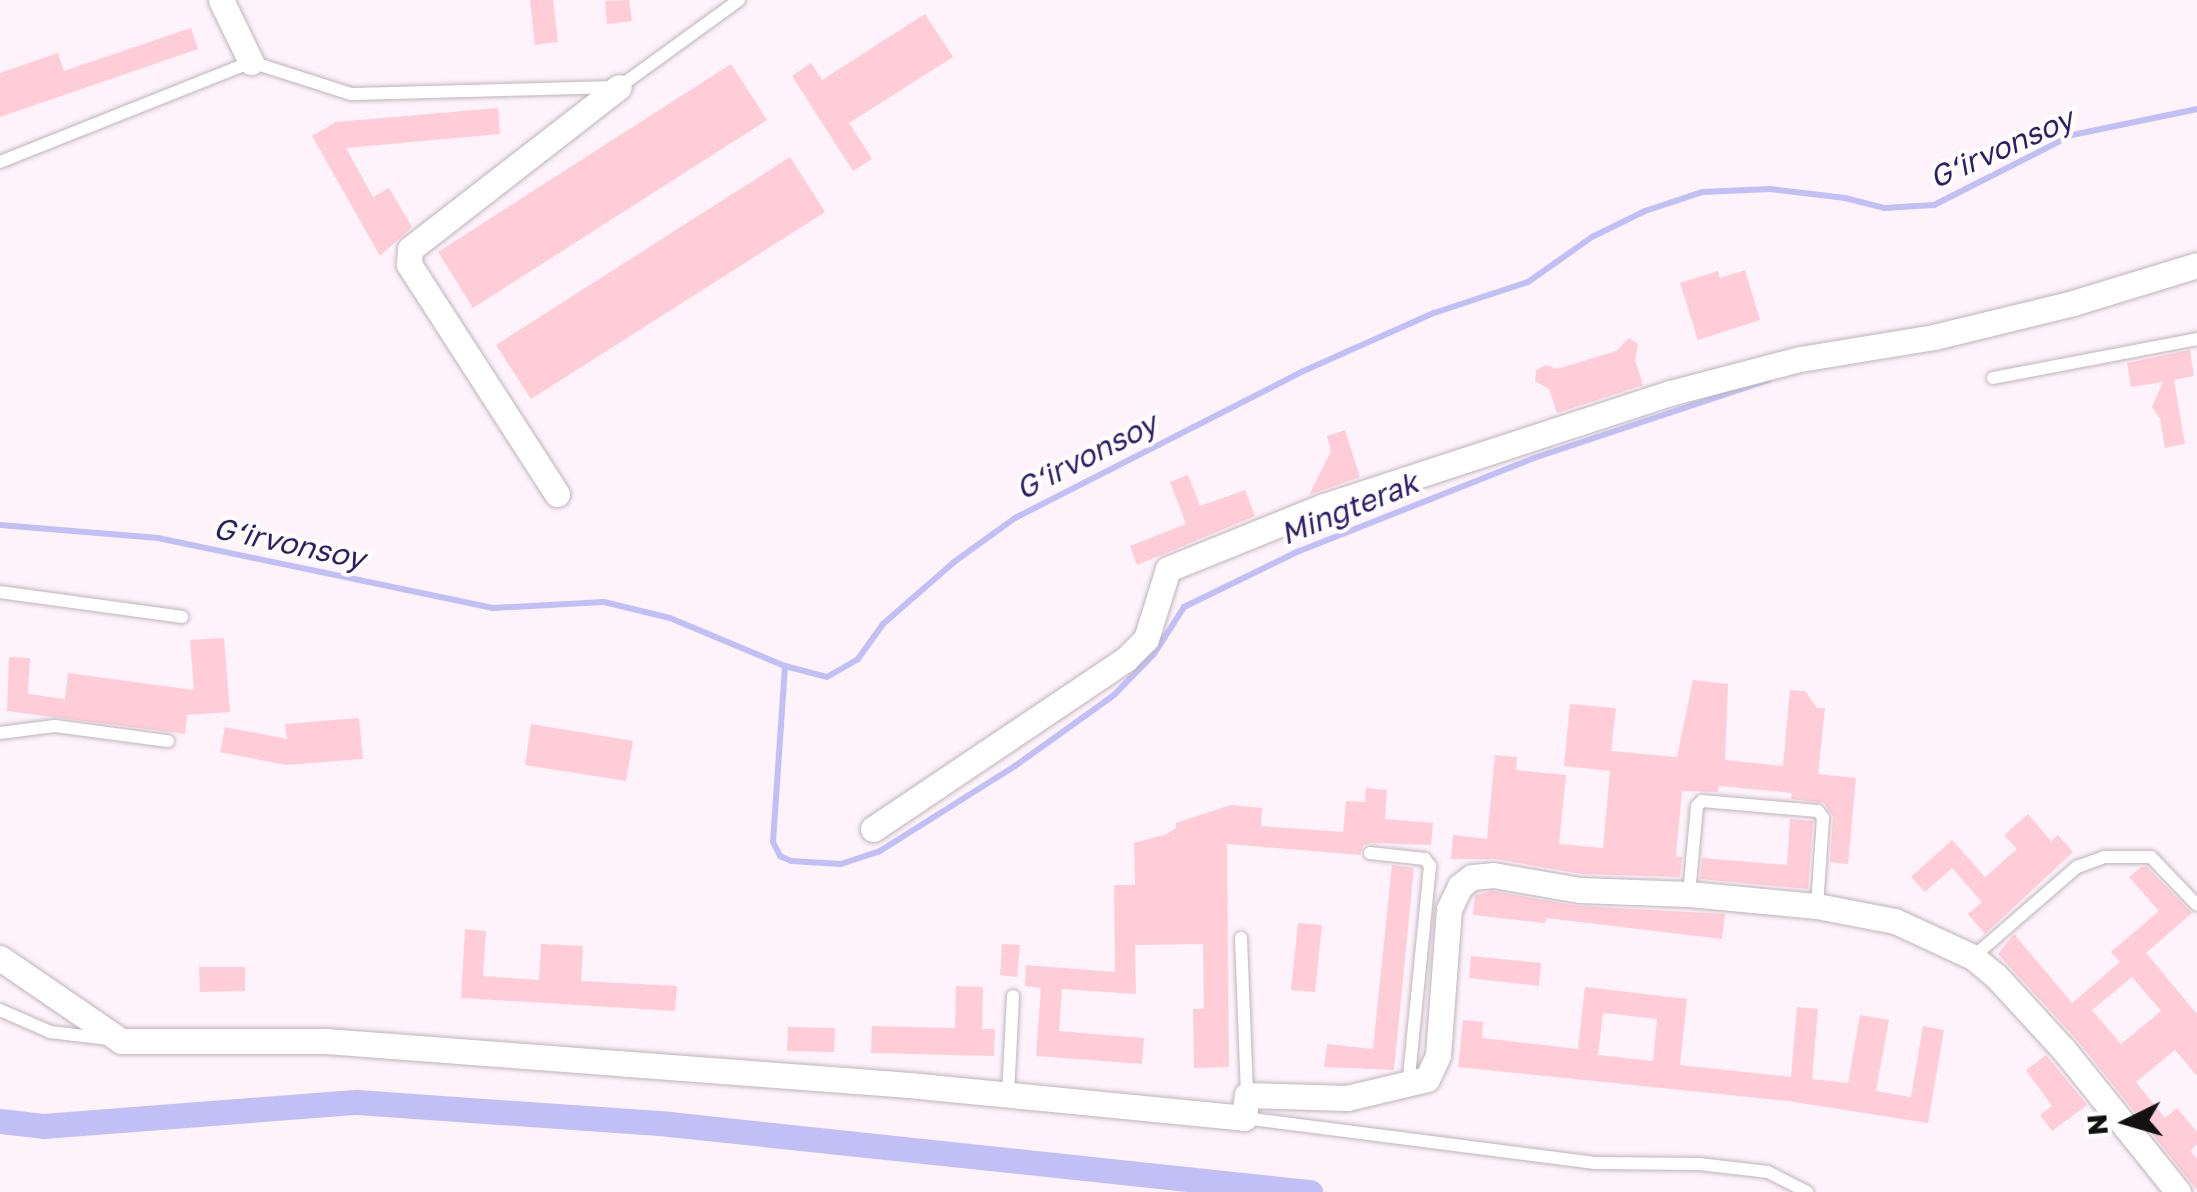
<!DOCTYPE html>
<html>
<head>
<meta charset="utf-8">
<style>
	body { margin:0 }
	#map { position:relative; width:2197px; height:1192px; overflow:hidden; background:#fef3fa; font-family:"Golos Text",sans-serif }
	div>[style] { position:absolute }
	.stream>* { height:6px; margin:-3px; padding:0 3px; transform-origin:3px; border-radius:3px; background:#c1c0f6 }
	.canal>* { height:25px; margin:-12.5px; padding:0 12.5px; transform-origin:12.5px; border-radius:12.5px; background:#c1c0f6 }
	.building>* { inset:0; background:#fecdd7 }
	.roads { filter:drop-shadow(0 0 2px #beb4bb) drop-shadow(0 0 2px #beb4bb) }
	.service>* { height:12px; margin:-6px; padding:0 6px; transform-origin:6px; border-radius:6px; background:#fff }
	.minor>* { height:25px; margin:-12.5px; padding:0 12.5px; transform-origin:12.5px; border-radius:12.5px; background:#fff }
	span { translate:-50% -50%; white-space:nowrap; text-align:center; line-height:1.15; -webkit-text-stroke:8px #fff; paint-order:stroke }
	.water-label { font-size:30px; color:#2e1e6a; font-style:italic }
	.north { position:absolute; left:2077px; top:1072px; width:100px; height:100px; -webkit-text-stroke:8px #fff; paint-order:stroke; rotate:265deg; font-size:28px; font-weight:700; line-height:40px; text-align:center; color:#131012 }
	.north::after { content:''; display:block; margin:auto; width:35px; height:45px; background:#131012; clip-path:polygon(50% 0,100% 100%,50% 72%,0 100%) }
</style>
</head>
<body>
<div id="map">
	<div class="stream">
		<i style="left:0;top:525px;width:159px;rotate:4.7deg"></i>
		<i style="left:158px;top:538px;width:341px;rotate:11.8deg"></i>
		<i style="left:492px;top:608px;width:112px;rotate:-3.1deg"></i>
		<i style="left:604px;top:602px;width:68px;rotate:13.6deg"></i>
		<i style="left:670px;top:618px;width:125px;rotate:22.7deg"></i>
		<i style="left:785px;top:666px;width:43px;rotate:14.7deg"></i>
		<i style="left:827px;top:677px;width:36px;rotate:-30deg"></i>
		<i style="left:858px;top:659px;width:43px;rotate:-54.5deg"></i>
		<i style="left:883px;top:624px;width:94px;rotate:-41.1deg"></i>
		<i style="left:954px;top:562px;width:75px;rotate:-35.8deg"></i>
		<i style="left:1015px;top:518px;width:319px;rotate:-27deg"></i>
		<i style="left:1299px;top:373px;width:148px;rotate:-24deg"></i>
		<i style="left:1434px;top:313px;width:99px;rotate:-18.3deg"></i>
		<i style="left:1528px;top:282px;width:78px;rotate:-35.1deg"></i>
		<i style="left:1592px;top:237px;width:59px;rotate:-26.1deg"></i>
		<i style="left:1645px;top:211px;width:60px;rotate:-18.4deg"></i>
		<i style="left:1702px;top:192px;width:68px;rotate:-2.5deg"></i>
		<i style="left:1770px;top:189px;width:76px;rotate:6.8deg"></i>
		<i style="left:1845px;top:198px;width:40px;rotate:14.4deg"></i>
		<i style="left:1884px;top:208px;width:50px;rotate:-3.4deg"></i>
		<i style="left:1934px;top:205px;width:155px;rotate:-26.9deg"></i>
		<i style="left:2072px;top:135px;width:128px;rotate:-11.7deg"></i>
		<i style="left:785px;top:666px;width:176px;rotate:93.9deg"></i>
		<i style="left:773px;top:842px;width:16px;rotate:63deg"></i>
		<i style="left:780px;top:856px;width:12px;rotate:24deg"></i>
		<i style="left:791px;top:861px;width:50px;rotate:3.4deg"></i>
		<i style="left:841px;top:864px;width:41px;rotate:-18.4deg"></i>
		<i style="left:880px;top:851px;width:160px;rotate:-32.2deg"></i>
		<i style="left:1015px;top:766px;width:122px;rotate:-35.6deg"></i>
		<i style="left:1114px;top:695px;width:57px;rotate:-45.7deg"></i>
		<i style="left:1154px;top:654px;width:56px;rotate:-57.4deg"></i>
		<i style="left:1184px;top:607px;width:126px;rotate:-26deg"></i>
		<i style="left:1297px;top:552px;width:258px;rotate:-21.6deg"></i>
		<i style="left:1537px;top:457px;width:244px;rotate:-18.4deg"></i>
	</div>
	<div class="canal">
		<i style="left:0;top:1121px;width:43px;rotate:6.6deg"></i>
		<i style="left:43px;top:1126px;width:315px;rotate:-4.4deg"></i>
		<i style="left:357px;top:1102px;width:313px;rotate:4deg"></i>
		<i style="left:669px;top:1124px;width:645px;rotate:6.06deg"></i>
	</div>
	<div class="building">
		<i style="clip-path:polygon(530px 0,553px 0,558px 42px,535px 45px)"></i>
		<i style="clip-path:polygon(629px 0,632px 21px,607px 24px,605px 1px)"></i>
		<i style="clip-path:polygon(925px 14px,953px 57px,849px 123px,872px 159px,853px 171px,792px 76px,811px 63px,822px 80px)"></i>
		<i style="clip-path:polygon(191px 28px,198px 49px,0 117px,0 73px,58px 53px,64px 71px)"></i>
		<i style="clip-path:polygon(731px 64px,767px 120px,473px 308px,438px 252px)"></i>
		<i style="clip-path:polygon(498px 108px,500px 134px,346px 148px,373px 197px,389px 188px,412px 227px,380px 256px,312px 136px,336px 122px)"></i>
		<i style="clip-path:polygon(790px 157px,825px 212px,531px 399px,496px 345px)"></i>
		<i style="clip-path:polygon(1745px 270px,1760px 320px,1698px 340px,1680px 283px,1718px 271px,1720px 278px)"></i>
		<i style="clip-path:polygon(1629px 338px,1638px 344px,1635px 360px,1643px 385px,1557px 413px,1549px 389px,1535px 381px,1536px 370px,1546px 365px,1557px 369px,1616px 351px)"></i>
		<i style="clip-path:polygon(2190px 350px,2194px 376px,2174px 380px,2185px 444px,2165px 448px,2160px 419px,2152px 407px,2163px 382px,2131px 387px,2127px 363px)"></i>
		<i style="clip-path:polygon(1345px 430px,1360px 477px,1309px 495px,1331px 451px,1327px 436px)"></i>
		<i style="clip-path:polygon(1188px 475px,1200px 506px,1245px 490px,1255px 516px,1137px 565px,1130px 546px,1186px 524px,1170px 482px)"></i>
		<i style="clip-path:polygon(224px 638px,230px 712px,187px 715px,185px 734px,7px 711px,9px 657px,30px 658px,28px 694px,65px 699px,68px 673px,194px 690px,190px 640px)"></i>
		<i style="clip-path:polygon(1693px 680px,1728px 684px,1725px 760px,1783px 766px,1790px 690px,1805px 691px,1817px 708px,1825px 708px,1818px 774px,1856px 778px,1848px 864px,1830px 862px,1833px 817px,1824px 803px,1791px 799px,1792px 793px,1719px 786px,1718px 792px,1682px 791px,1676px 856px,1682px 857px,1680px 877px,1582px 874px,1496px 859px,1451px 859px,1453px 835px,1487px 839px,1495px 755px,1517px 757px,1516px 770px,1566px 775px,1559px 844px,1603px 848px,1610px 771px,1564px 766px,1570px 704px,1616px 708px,1611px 751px,1677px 757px)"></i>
		<i style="clip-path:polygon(359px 718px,363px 759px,286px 765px,220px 752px,225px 727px,287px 739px,285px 724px)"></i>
		<i style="clip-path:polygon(531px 724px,633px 741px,626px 781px,525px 765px)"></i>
		<i style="clip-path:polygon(1366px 788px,1387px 790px,1385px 819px,1433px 823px,1431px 845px,1370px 843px,1363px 846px,1360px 855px,1227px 844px,1229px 1067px,1194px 1068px,1193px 1009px,1204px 1009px,1203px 944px,1135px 945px,1136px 994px,1062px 989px,1059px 1031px,1144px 1038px,1142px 1064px,1036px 1056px,1041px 988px,1025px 986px,1026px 965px,1115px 972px,1114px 885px,1135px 885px,1134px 843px,1167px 834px,1176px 828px,1176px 823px,1231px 805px,1262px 808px,1261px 826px,1343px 832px,1346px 801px,1365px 802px)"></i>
		<i style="clip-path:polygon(2028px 814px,2051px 841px,2058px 835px,2073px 852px,1985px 934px,1968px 914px,1982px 902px,1952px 868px,1925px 892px,1911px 877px,1952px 840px,1985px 877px,2017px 849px,2004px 835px)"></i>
		<i style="clip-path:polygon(1790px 819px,1813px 821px,1808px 889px,1700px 879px,1702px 858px,1787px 865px)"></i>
		<i style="clip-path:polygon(1392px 865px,1414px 868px,1394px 1070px,1324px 1067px,1327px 1044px,1373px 1049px)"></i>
		<i style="clip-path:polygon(evenodd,2141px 867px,2147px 867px,2192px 913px,2146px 953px,2197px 1014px,2197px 1076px,2175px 1050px,2136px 1082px,2165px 1118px,2177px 1108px,2197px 1132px,2197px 1144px,2190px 1151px,2197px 1159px,2197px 1190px,2077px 1040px,1998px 954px,2014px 934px,2072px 1003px,2120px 962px,2111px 952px,2159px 911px,2129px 877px,2141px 867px,2132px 977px,2161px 1011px,2121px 1044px,2092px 1010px,2132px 977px)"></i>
		<i style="clip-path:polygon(1492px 891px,1579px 906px,1725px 914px,1722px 939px,1546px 918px,1545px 923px,1473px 915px,1475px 895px)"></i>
		<i style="clip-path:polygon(1298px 923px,1322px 925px,1315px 992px,1291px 990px)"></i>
		<i style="clip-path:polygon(465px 929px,486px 931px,483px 976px,539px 980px,541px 944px,583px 946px,581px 981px,677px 986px,675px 1011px,461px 998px)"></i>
		<i style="clip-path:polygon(1002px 944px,1020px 945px,1017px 977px,1000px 975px)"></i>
		<i style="clip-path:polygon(1471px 956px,1541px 963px,1539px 986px,1469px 978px)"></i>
		<i style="clip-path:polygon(199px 967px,245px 967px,245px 991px,200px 992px)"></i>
		<i style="clip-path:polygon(956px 986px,983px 987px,982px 1029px,995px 1029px,994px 1056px,871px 1053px,872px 1026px,955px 1028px)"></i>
		<i style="clip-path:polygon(evenodd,1585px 987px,1687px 999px,1680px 1065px,1791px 1077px,1797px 1007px,1818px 1009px,1812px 1079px,1848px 1083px,1860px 1015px,1889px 1020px,1876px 1091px,1911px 1097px,1923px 1026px,1944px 1030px,1928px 1123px,1788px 1101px,1458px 1067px,1463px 1020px,1483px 1022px,1482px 1038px,1578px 1049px,1585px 987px,1603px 1013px,1657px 1019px,1653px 1061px,1598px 1055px,1603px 1013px)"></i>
		<i style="clip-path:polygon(788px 1027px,835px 1028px,834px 1052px,787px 1051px)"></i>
		<i style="clip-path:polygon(2046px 1055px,2087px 1105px,2052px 1131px,2040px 1115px,2052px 1106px,2026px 1070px)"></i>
	</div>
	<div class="roads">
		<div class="service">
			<i style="left:0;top:162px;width:270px;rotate:-21.7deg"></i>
			<i style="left:251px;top:62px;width:105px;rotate:17.7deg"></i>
			<i style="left:351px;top:94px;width:268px;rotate:-1.5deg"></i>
			<i style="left:619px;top:87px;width:148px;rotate:-35.9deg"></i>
			<i style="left:1993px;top:378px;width:208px;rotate:-10.8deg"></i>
			<i style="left:0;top:592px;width:184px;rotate:7.8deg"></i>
			<i style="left:0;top:733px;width:55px;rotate:-7.3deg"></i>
			<i style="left:55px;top:726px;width:114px;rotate:7.6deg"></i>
			<i style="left:1370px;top:853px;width:55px;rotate:6.2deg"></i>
			<i style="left:1425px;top:859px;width:9px;rotate:54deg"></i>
			<i style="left:1430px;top:866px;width:220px;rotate:95.7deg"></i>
			<i style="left:1689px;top:894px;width:88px;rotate:-84.8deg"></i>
			<i style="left:1697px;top:806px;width:7px;rotate:-45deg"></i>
			<i style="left:1702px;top:801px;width:116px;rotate:4.9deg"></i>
			<i style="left:1818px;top:811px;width:9px;rotate:54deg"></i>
			<i style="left:1823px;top:818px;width:88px;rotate:93.9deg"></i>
			<i style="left:1241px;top:938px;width:157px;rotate:87.8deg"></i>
			<i style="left:1973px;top:957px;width:138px;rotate:-40.9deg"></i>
			<i style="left:2077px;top:867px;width:29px;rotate:-20deg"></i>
			<i style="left:2104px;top:857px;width:47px"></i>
			<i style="left:2151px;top:857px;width:66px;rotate:46.2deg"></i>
			<i style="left:0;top:1010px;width:55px;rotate:23.7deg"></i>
			<i style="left:50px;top:1032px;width:59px;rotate:6.8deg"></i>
			<i style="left:1008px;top:1095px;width:99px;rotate:-87.1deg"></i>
			<i style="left:1244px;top:1118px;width:354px;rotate:7.3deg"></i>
			<i style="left:1595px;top:1163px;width:104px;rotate:0.6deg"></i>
			<i style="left:1699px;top:1164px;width:69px;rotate:6.6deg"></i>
			<i style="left:1768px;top:1172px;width:44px;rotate:27.1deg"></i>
		</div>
		<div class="minor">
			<i style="left:221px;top:0;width:69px;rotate:64.2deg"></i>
			<i style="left:557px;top:494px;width:274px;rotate:-122.8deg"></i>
			<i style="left:409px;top:264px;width:15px;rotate:-86deg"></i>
			<i style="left:410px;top:249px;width:264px;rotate:-37.8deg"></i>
			<i style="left:873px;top:829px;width:305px;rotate:-33.9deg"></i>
			<i style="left:1126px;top:659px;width:28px;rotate:-45deg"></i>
			<i style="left:1146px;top:639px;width:73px;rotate:-72.6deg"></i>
			<i style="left:1168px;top:569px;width:168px;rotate:-22deg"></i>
			<i style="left:1324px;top:506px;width:364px;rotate:-18.1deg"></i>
			<i style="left:1670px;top:393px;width:134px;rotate:-14.7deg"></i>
			<i style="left:1800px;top:359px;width:136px;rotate:-9.3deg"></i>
			<i style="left:1934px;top:337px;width:143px;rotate:-13.7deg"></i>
			<i style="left:2073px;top:303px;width:130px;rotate:-17deg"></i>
			<i style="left:0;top:958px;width:147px;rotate:34.4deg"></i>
			<i style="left:121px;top:1041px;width:205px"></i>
			<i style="left:326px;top:1041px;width:585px;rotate:4.32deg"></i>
			<i style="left:909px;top:1085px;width:337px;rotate:5.6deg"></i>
			<i style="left:1244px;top:1118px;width:23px;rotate:-83deg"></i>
			<i style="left:1247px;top:1095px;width:100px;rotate:1.7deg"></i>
			<i style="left:1347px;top:1098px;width:82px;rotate:-13.4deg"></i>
			<i style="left:1427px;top:1079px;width:26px;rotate:-65deg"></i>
			<i style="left:1438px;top:1055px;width:146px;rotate:-85.7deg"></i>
			<i style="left:1449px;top:909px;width:25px;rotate:-64deg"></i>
			<i style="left:1460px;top:886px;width:15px;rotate:-37deg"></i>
			<i style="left:1472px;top:877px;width:21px;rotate:-5deg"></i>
			<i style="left:1493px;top:875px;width:88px;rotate:9.8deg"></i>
			<i style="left:1580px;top:890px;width:109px;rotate:2.1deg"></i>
			<i style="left:1689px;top:894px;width:129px;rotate:5.4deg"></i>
			<i style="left:1817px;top:906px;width:79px;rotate:10.9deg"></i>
			<i style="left:1895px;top:921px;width:86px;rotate:24.8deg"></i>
			<i style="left:1973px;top:957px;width:30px;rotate:40deg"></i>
			<i style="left:1996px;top:976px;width:100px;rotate:47.4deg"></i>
			<i style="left:2064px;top:1050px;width:182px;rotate:51.2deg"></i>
		</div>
	</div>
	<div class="water-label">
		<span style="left:2001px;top:148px;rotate:-24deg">G‘irvonsoy</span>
		<span style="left:1086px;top:456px;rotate:-27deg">G‘irvonsoy</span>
		<span style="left:1349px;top:508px;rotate:-22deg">Mingterak</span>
		<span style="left:289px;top:543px;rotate:12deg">G‘irvonsoy</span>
	</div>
	<div class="north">N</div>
</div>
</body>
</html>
